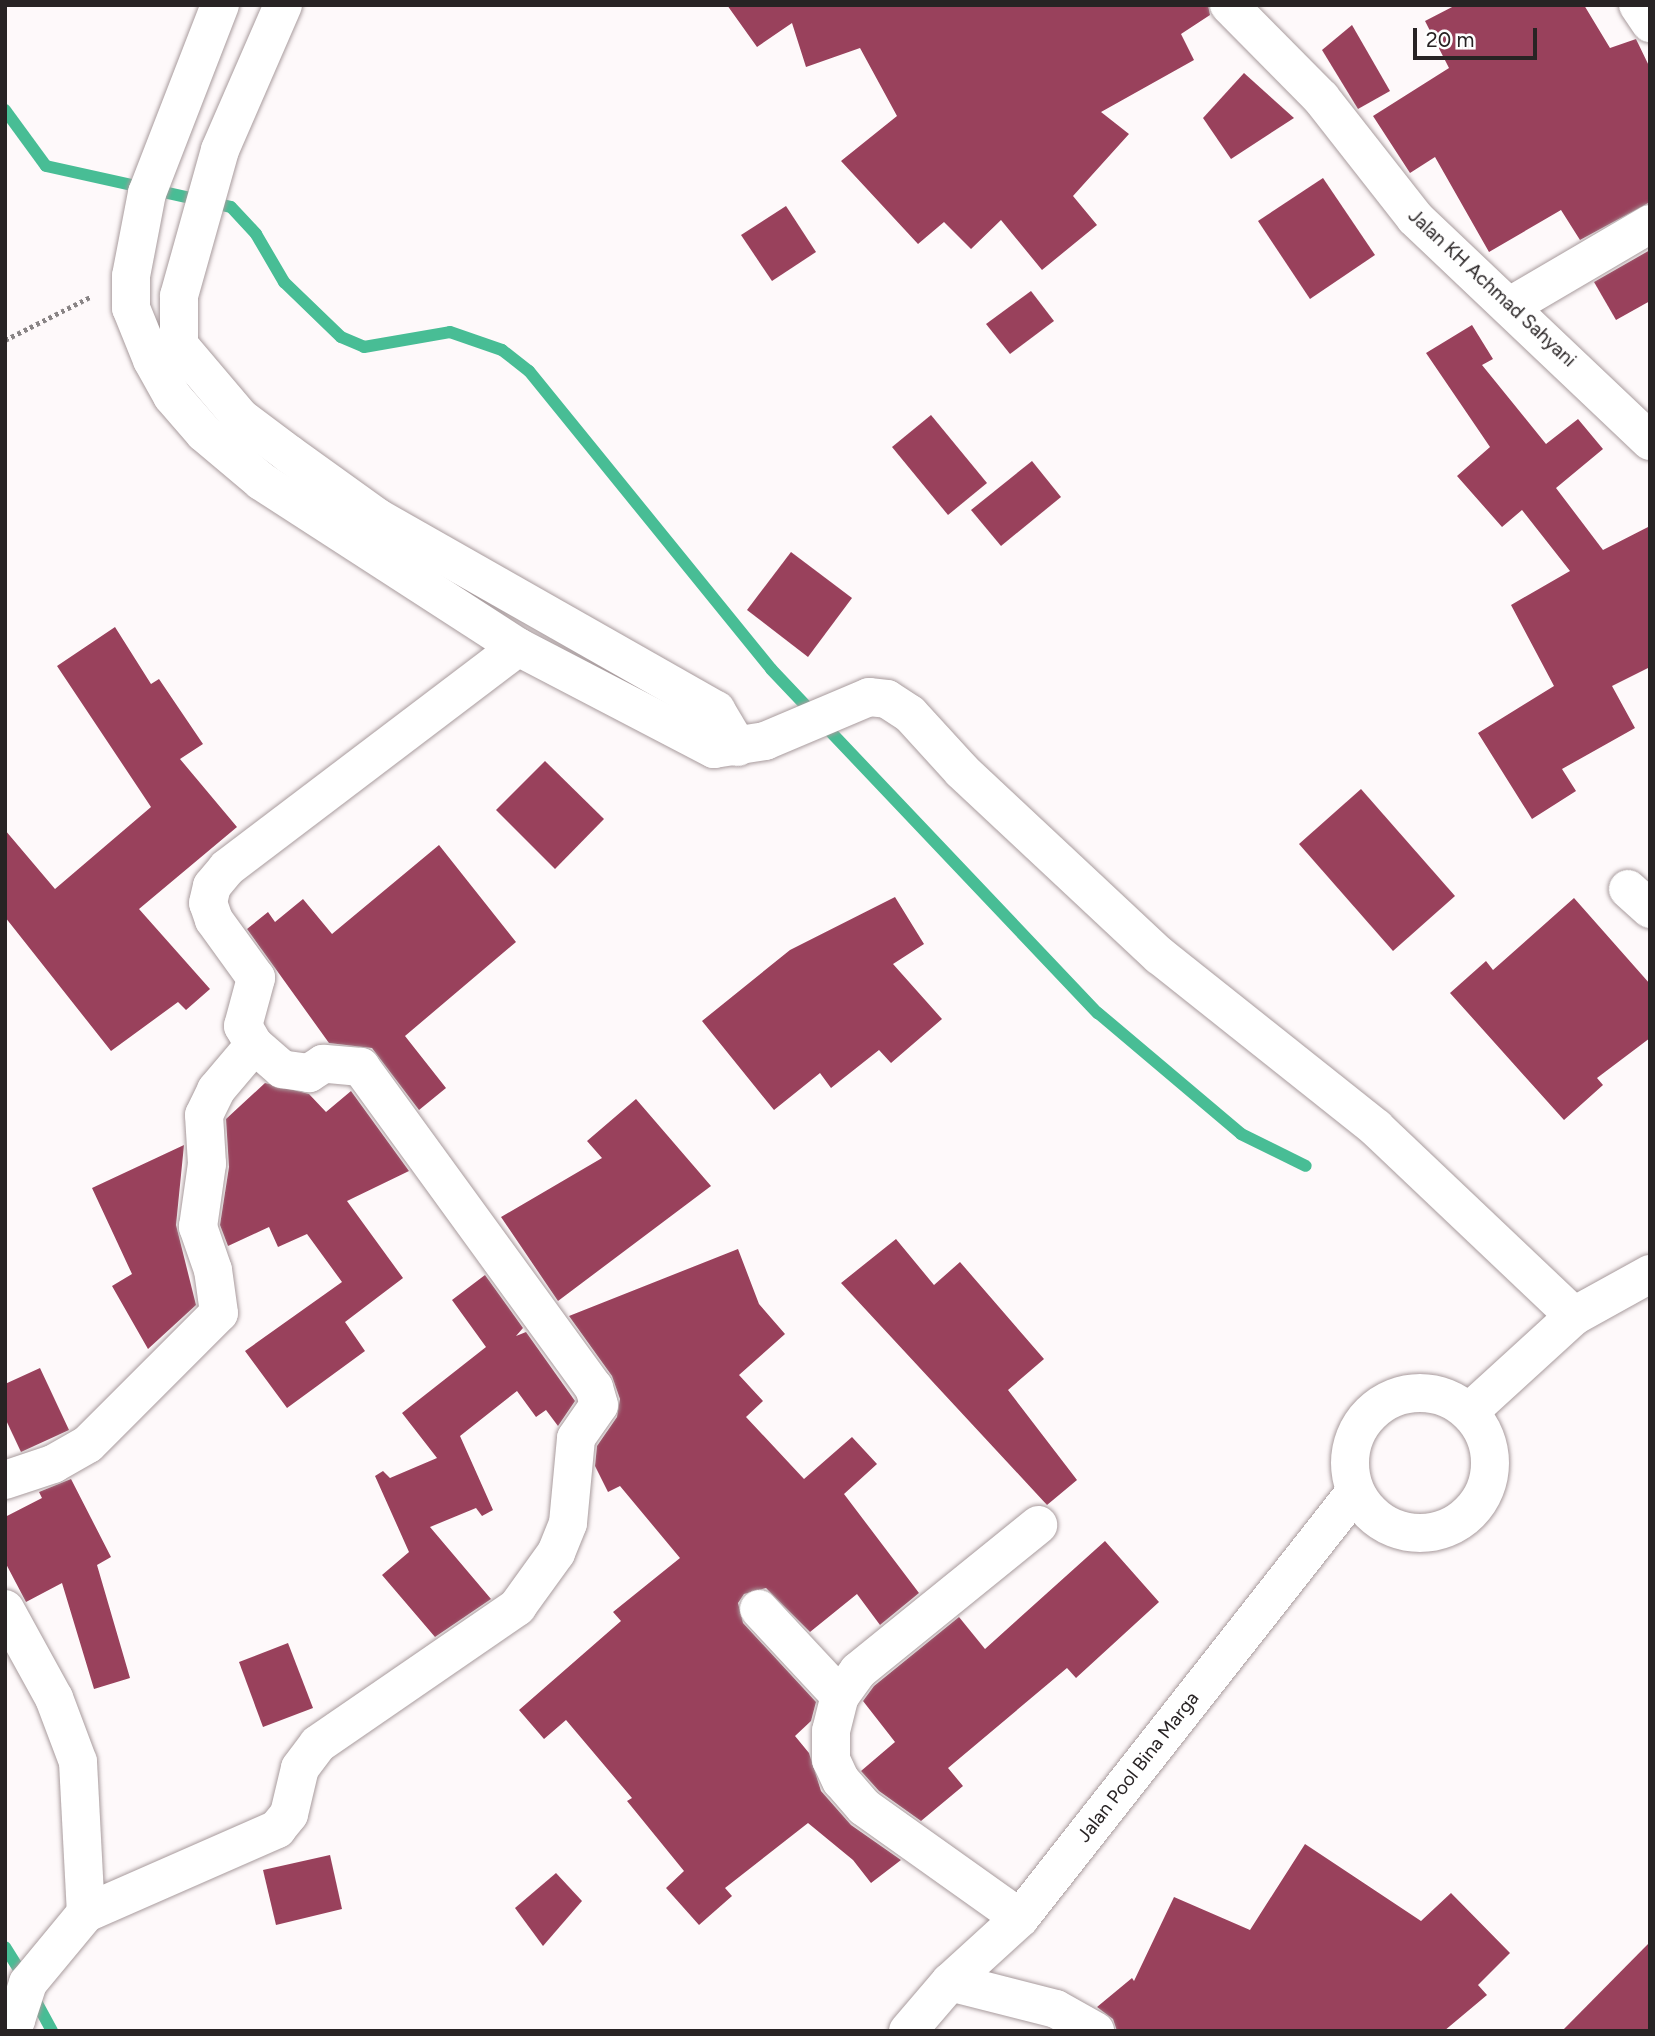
<!DOCTYPE html>
<html>
<head>
<meta charset="utf-8">
<style>
	body { margin:0 }
	#map { position:relative; width:1655px; height:2036px; overflow:hidden; background:#fef9fa; font-family:Figtree,sans-serif }
	div>[style] { position:absolute }
	.stream>* { height:12px; margin:-6px; padding:0 6px; transform-origin:6px; border-radius:6px; background:#48bd95 }
	.building>* { inset:0; background:#99415c }
	.path>* { height:4.5px; margin-top:-2.25px; transform-origin:0; background:repeating-linear-gradient(90deg,#898485 0 3.5px,transparent 0 7px) }
	.roads { filter:drop-shadow(0 0 2px #a89b9d) drop-shadow(0 0 2px #a89b9d) }
	.minor>* { height:38px; margin:-19px; padding:0 19px; transform-origin:19px; border-radius:19px; background:#fff }
	.minor>.ring { margin:-19px; padding:0; box-sizing:content-box; background:none; border:38px solid #fff; border-radius:50% }
	span { translate:-50% -50%; white-space:nowrap; text-align:center; line-height:1.15; -webkit-text-stroke:7px #fff; paint-order:stroke }
	.street-label { font-size:19px; color:#282324 }
	.frame { position:absolute; inset:0; border:7px solid #282324; pointer-events:none }
	.scale { position:absolute; left:1413px; top:28px; width:124px; height:32px; box-sizing:border-box; border:4px solid #282324; border-top:0; padding-left:9px; font-size:21px; line-height:24px; white-space:nowrap; color:#282324; -webkit-text-stroke:5px #fff; paint-order:stroke }
</style>
</head>
<body>
<div id="map">
	<div class="stream">
		<i style="left:5px;top:110px;width:69px;rotate:53.8deg"></i>
		<i style="left:46px;top:166px;width:189px;rotate:12.5deg"></i>
		<i style="left:231px;top:207px;width:37px;rotate:47deg"></i>
		<i style="left:256px;top:234px;width:56px;rotate:59.7deg"></i>
		<i style="left:284px;top:282px;width:79px;rotate:44deg"></i>
		<i style="left:341px;top:337px;width:25px;rotate:23deg"></i>
		<i style="left:364px;top:347px;width:87px;rotate:-9.9deg"></i>
		<i style="left:450px;top:332px;width:55px;rotate:19.1deg"></i>
		<i style="left:502px;top:350px;width:34px;rotate:38deg"></i>
		<i style="left:529px;top:371px;width:384px;rotate:50.9deg"></i>
		<i style="left:771px;top:669px;width:475px;rotate:46.5deg"></i>
		<i style="left:1098px;top:1013px;width:187px;rotate:40.2deg"></i>
		<i style="left:1241px;top:1134px;width:72px;rotate:26.2deg"></i>
		<i style="left:5px;top:1947px;width:36px;rotate:58deg"></i>
		<i style="left:32px;top:1994px;width:42px;rotate:61.6deg"></i>
	</div>
	<div class="building">
		<i style="clip-path:polygon(727px 5px,1208px 5px,1210px 15px,1181px 34px,1194px 60px,1101px 112px,1129px 134px,1073px 196px,1097px 225px,1042px 270px,1001px 220px,971px 249px,944px 222px,918px 244px,841px 161px,897px 116px,860px 48px,806px 67px,792px 23px,757px 47px)"></i>
		<i style="clip-path:polygon(1456px 5px,1584px 5px,1610px 48px,1636px 39px,1650px 68px,1650px 202px,1580px 240px,1561px 210px,1489px 252px,1435px 157px,1410px 173px,1373px 116px,1449px 68px,1425px 21px)"></i>
		<i style="clip-path:polygon(1352px 25px,1390px 91px,1358px 109px,1322px 50px)"></i>
		<i style="clip-path:polygon(1244px 73px,1294px 118px,1231px 159px,1203px 118px)"></i>
		<i style="clip-path:polygon(1323px 178px,1375px 255px,1310px 299px,1258px 221px)"></i>
		<i style="clip-path:polygon(786px 206px,816px 252px,772px 281px,741px 235px)"></i>
		<i style="clip-path:polygon(1650px 250px,1650px 301px,1616px 320px,1594px 282px)"></i>
		<i style="clip-path:polygon(1031px 291px,1054px 321px,1010px 354px,986px 324px)"></i>
		<i style="clip-path:polygon(1472px 325px,1493px 359px,1482px 365px,1546px 444px,1578px 419px,1603px 449px,1556px 488px,1603px 550px,1650px 526px,1650px 667px,1612px 686px,1635px 728px,1562px 769px,1576px 791px,1532px 819px,1478px 733px,1554px 686px,1511px 605px,1570px 571px,1522px 510px,1502px 527px,1457px 476px,1490px 447px,1426px 353px)"></i>
		<i style="clip-path:polygon(931px 415px,987px 483px,948px 515px,892px 447px)"></i>
		<i style="clip-path:polygon(1032px 461px,1061px 497px,1001px 546px,971px 510px)"></i>
		<i style="clip-path:polygon(791px 552px,852px 598px,808px 657px,747px 610px)"></i>
		<i style="clip-path:polygon(115px 627px,151px 684px,159px 679px,203px 744px,180px 759px,237px 827px,139px 909px,210px 989px,186px 1010px,178px 1002px,111px 1051px,5px 917px,5px 830px,55px 889px,151px 807px,57px 666px)"></i>
		<i style="clip-path:polygon(545px 761px,604px 819px,555px 869px,496px 810px)"></i>
		<i style="clip-path:polygon(1361px 789px,1455px 896px,1393px 951px,1299px 844px)"></i>
		<i style="clip-path:polygon(439px 845px,516px 942px,405px 1036px,446px 1088px,419px 1110px,372px 1048px,329px 1043px,247px 929px,268px 912px,275px 922px,303px 899px,332px 934px)"></i>
		<i style="clip-path:polygon(895px 897px,924px 944px,893px 964px,942px 1019px,891px 1063px,879px 1050px,831px 1088px,820px 1073px,774px 1110px,702px 1021px,790px 950px)"></i>
		<i style="clip-path:polygon(1574px 898px,1650px 984px,1650px 1038px,1597px 1078px,1603px 1085px,1564px 1120px,1450px 993px,1486px 961px,1493px 970px)"></i>
		<i style="clip-path:polygon(265px 1083px,309px 1094px,326px 1112px,351px 1091px,409px 1171px,347px 1201px,403px 1278px,345px 1322px,365px 1351px,287px 1408px,245px 1351px,342px 1282px,307px 1234px,278px 1247px,269px 1227px,228px 1246px,220px 1225px,229px 1167px,226px 1119px)"></i>
		<i style="clip-path:polygon(636px 1099px,711px 1186px,558px 1301px,501px 1217px,602px 1158px,587px 1141px)"></i>
		<i style="clip-path:polygon(184px 1145px,176px 1225px,196px 1305px,148px 1349px,112px 1286px,132px 1274px,92px 1188px)"></i>
		<i style="clip-path:polygon(896px 1239px,934px 1285px,960px 1262px,1044px 1359px,1008px 1390px,1077px 1480px,1047px 1505px,841px 1283px)"></i>
		<i style="clip-path:polygon(738px 1249px,759px 1304px,785px 1334px,739px 1375px,763px 1401px,746px 1417px,804px 1479px,852px 1437px,877px 1464px,844px 1494px,919px 1593px,880px 1625px,857px 1594px,810px 1632px,766px 1588px,744px 1594px,738px 1603px,743px 1623px,816px 1702px,811px 1721px,795px 1736px,809px 1753px,821px 1791px,851px 1825px,901px 1860px,871px 1883px,853px 1860px,808px 1823px,725px 1888px,732px 1896px,699px 1925px,666px 1888px,684px 1871px,627px 1801px,632px 1798px,566px 1720px,544px 1739px,519px 1710px,621px 1621px,613px 1612px,680px 1558px,620px 1486px,608px 1492px,595px 1466px,597px 1446px,617px 1417px,620px 1399px,612px 1376px,569px 1316px)"></i>
		<i style="clip-path:polygon(485px 1275px,523px 1328px,516px 1336px,526px 1332px,575px 1401px,558px 1426px,546px 1410px,536px 1417px,517px 1391px,460px 1436px,493px 1510px,482px 1516px,476px 1508px,430px 1527px,491px 1599px,435px 1637px,382px 1575px,409px 1552px,375px 1476px,383px 1471px,390px 1478px,437px 1458px,402px 1413px,486px 1347px,452px 1300px)"></i>
		<i style="clip-path:polygon(40px 1368px,69px 1430px,21px 1452px,5px 1418px,5px 1384px)"></i>
		<i style="clip-path:polygon(71px 1479px,111px 1557px,97px 1565px,130px 1678px,94px 1689px,62px 1583px,26px 1602px,5px 1562px,5px 1517px,42px 1498px,39px 1492px)"></i>
		<i style="clip-path:polygon(1105px 1541px,1159px 1602px,1076px 1678px,1067px 1668px,948px 1768px,963px 1786px,921px 1821px,879px 1791px,861px 1771px,895px 1742px,863px 1701px,874px 1686px,959px 1617px,985px 1649px)"></i>
		<i style="clip-path:polygon(288px 1643px,313px 1708px,263px 1727px,239px 1662px)"></i>
		<i style="clip-path:polygon(1305px 1844px,1421px 1921px,1451px 1893px,1510px 1953px,1478px 1985px,1487px 1995px,1444px 2031px,1117px 2031px,1113px 2019px,1097px 2007px,1132px 1978px,1134px 1981px,1174px 1897px,1250px 1930px)"></i>
		<i style="clip-path:polygon(330px 1855px,342px 1909px,276px 1925px,263px 1870px)"></i>
		<i style="clip-path:polygon(556px 1873px,582px 1901px,543px 1946px,515px 1908px)"></i>
		<i style="clip-path:polygon(1650px 1942px,1650px 2031px,1562px 2031px)"></i>
	</div>
	<div class="path">
		<i style="left:5px;top:340px;width:95px;rotate:-26.8deg"></i>
	</div>
	<div class="roads">
		<div class="minor">
			<i style="left:220px;top:5px;width:202px;rotate:111.2deg"></i>
			<i style="left:147px;top:193px;width:85px;rotate:100.9deg"></i>
			<i style="left:131px;top:276px;width:32px;rotate:90deg"></i>
			<i style="left:131px;top:308px;width:56px;rotate:68deg"></i>
			<i style="left:152px;top:360px;width:41px;rotate:60.9deg"></i>
			<i style="left:172px;top:396px;width:49px;rotate:49.1deg"></i>
			<i style="left:204px;top:433px;width:75px;rotate:40.1deg"></i>
			<i style="left:261px;top:481px;width:306px;rotate:32.9deg"></i>
			<i style="left:518px;top:647px;width:221px;rotate:27.5deg"></i>
			<i style="left:714px;top:749px;width:52px;rotate:-8.9deg"></i>
			<i style="left:765px;top:741px;width:113px;rotate:-22.9deg"></i>
			<i style="left:869px;top:697px;width:18px;rotate:6deg"></i>
			<i style="left:887px;top:699px;width:27px;rotate:33deg"></i>
			<i style="left:910px;top:714px;width:77px;rotate:47.6deg"></i>
			<i style="left:962px;top:771px;width:271px;rotate:43.1deg"></i>
			<i style="left:1160px;top:956px;width:276px;rotate:38.5deg"></i>
			<i style="left:1376px;top:1128px;width:273px;rotate:43.5deg"></i>
			<i style="left:283px;top:5px;width:158px;rotate:113.5deg"></i>
			<i style="left:220px;top:150px;width:152px;rotate:105.7deg"></i>
			<i style="left:179px;top:296px;width:49px;rotate:90deg"></i>
			<i style="left:179px;top:345px;width:96px;rotate:49.7deg"></i>
			<i style="left:241px;top:418px;width:60px;rotate:36.9deg"></i>
			<i style="left:289px;top:454px;width:110px;rotate:35.7deg"></i>
			<i style="left:378px;top:518px;width:389px;rotate:29.6deg"></i>
			<i style="left:716px;top:710px;width:43px;rotate:59.3deg"></i>
			<i style="left:1229px;top:5px;width:131px;rotate:45.3deg"></i>
			<i style="left:1321px;top:98px;width:152px;rotate:51.9deg"></i>
			<i style="left:1415px;top:218px;width:324px;rotate:43.5deg"></i>
			<i style="left:1638px;top:5px;width:22px;rotate:56deg"></i>
			<i style="left:1512px;top:305px;width:160px;rotate:-30.4deg"></i>
			<i style="left:1628px;top:889px;width:30px;rotate:42deg"></i>
			<i class="ring" style="left:1350px;top:1393px;width:102px;height:102px"></i>
			<i style="left:1469px;top:1412px;width:142px;rotate:-42.4deg"></i>
			<i style="left:1574px;top:1316px;width:87px;rotate:-28.9deg"></i>
			<i style="left:5px;top:1480px;width:51px;rotate:-18.4deg"></i>
			<i style="left:53px;top:1464px;width:40px;rotate:-29.7deg"></i>
			<i style="left:88px;top:1444px;width:185px;rotate:-45deg"></i>
			<i style="left:219px;top:1313px;width:43px;rotate:-97.9deg"></i>
			<i style="left:213px;top:1270px;width:46px;rotate:-109.2deg"></i>
			<i style="left:198px;top:1227px;width:64px;rotate:-81.9deg"></i>
			<i style="left:207px;top:1164px;width:49px;rotate:-93.5deg"></i>
			<i style="left:204px;top:1115px;width:28px;rotate:-64deg"></i>
			<i style="left:216px;top:1090px;width:59px;rotate:-49.8deg"></i>
			<i style="left:254px;top:1045px;width:22px;rotate:-120deg"></i>
			<i style="left:243px;top:1026px;width:50px;rotate:-74.8deg"></i>
			<i style="left:256px;top:978px;width:72px;rotate:-125.9deg"></i>
			<i style="left:214px;top:920px;width:18px;rotate:-109deg"></i>
			<i style="left:208px;top:903px;width:17px;rotate:-77deg"></i>
			<i style="left:212px;top:886px;width:23px;rotate:-50deg"></i>
			<i style="left:227px;top:868px;width:365px;rotate:-37.2deg"></i>
			<i style="left:5px;top:1609px;width:102px;rotate:61.2deg"></i>
			<i style="left:54px;top:1698px;width:68px;rotate:69.4deg"></i>
			<i style="left:78px;top:1762px;width:151px;rotate:87deg"></i>
			<i style="left:759px;top:1609px;width:119px;rotate:47deg"></i>
			<i style="left:1020px;top:1918px;width:191px;rotate:-144.6deg"></i>
			<i style="left:864px;top:1807px;width:35px;rotate:-131deg"></i>
			<i style="left:841px;top:1781px;width:23px;rotate:-115deg"></i>
			<i style="left:831px;top:1760px;width:29px;rotate:-90deg"></i>
			<i style="left:831px;top:1731px;width:36px;rotate:-76deg"></i>
			<i style="left:840px;top:1696px;width:31px;rotate:-54deg"></i>
			<i style="left:858px;top:1671px;width:232px;rotate:-39deg"></i>
			<i style="left:950px;top:1982px;width:109px;rotate:14.3deg"></i>
			<i style="left:1056px;top:2009px;width:45px;rotate:29.4deg"></i>
			<i style="left:5px;top:2030px;width:15px;rotate:-42deg"></i>
			<i style="left:16px;top:2020px;width:39px;rotate:-72deg"></i>
			<i style="left:28px;top:1983px;width:91px;rotate:-50.4deg"></i>
			<i style="left:86px;top:1913px;width:209px;rotate:-23.7deg"></i>
			<i style="left:277px;top:1829px;width:19px;rotate:-51deg"></i>
			<i style="left:289px;top:1814px;width:47px;rotate:-76.6deg"></i>
			<i style="left:300px;top:1768px;width:30px;rotate:-53deg"></i>
			<i style="left:318px;top:1744px;width:242px;rotate:-34.5deg"></i>
			<i style="left:517px;top:1607px;width:67px;rotate:-54.2deg"></i>
			<i style="left:556px;top:1553px;width:32px;rotate:-68deg"></i>
			<i style="left:568px;top:1523px;width:85px;rotate:-84.6deg"></i>
			<i style="left:576px;top:1438px;width:40px;rotate:-55.1deg"></i>
			<i style="left:599px;top:1405px;width:18px;rotate:-106deg"></i>
			<i style="left:594px;top:1388px;width:397px;rotate:-126deg"></i>
			<i style="left:361px;top:1067px;width:38px;rotate:-175deg"></i>
			<i style="left:323px;top:1064px;width:17px;rotate:147deg"></i>
			<i style="left:309px;top:1073px;width:27px;rotate:-172deg"></i>
			<i style="left:282px;top:1069px;width:37px;rotate:-139deg"></i>
			<i style="left:908px;top:2031px;width:65px;rotate:-49.4deg"></i>
			<i style="left:950px;top:1982px;width:95px;rotate:-42.4deg"></i>
			<i style="left:1020px;top:1918px;width:542px;rotate:-51.82deg"></i>
		</div>
	</div>
	<div class="street-label">
		<span style="left:1492px;top:288px;rotate:43deg">Jalan KH Achmad Sahyani</span>
		<span style="left:1138px;top:1767px;rotate:-52deg">Jalan Pool Bina Marga</span>
	</div>
	<div class="frame"></div>
	<div class="scale">20 m</div>
</div>
</body>
</html>
